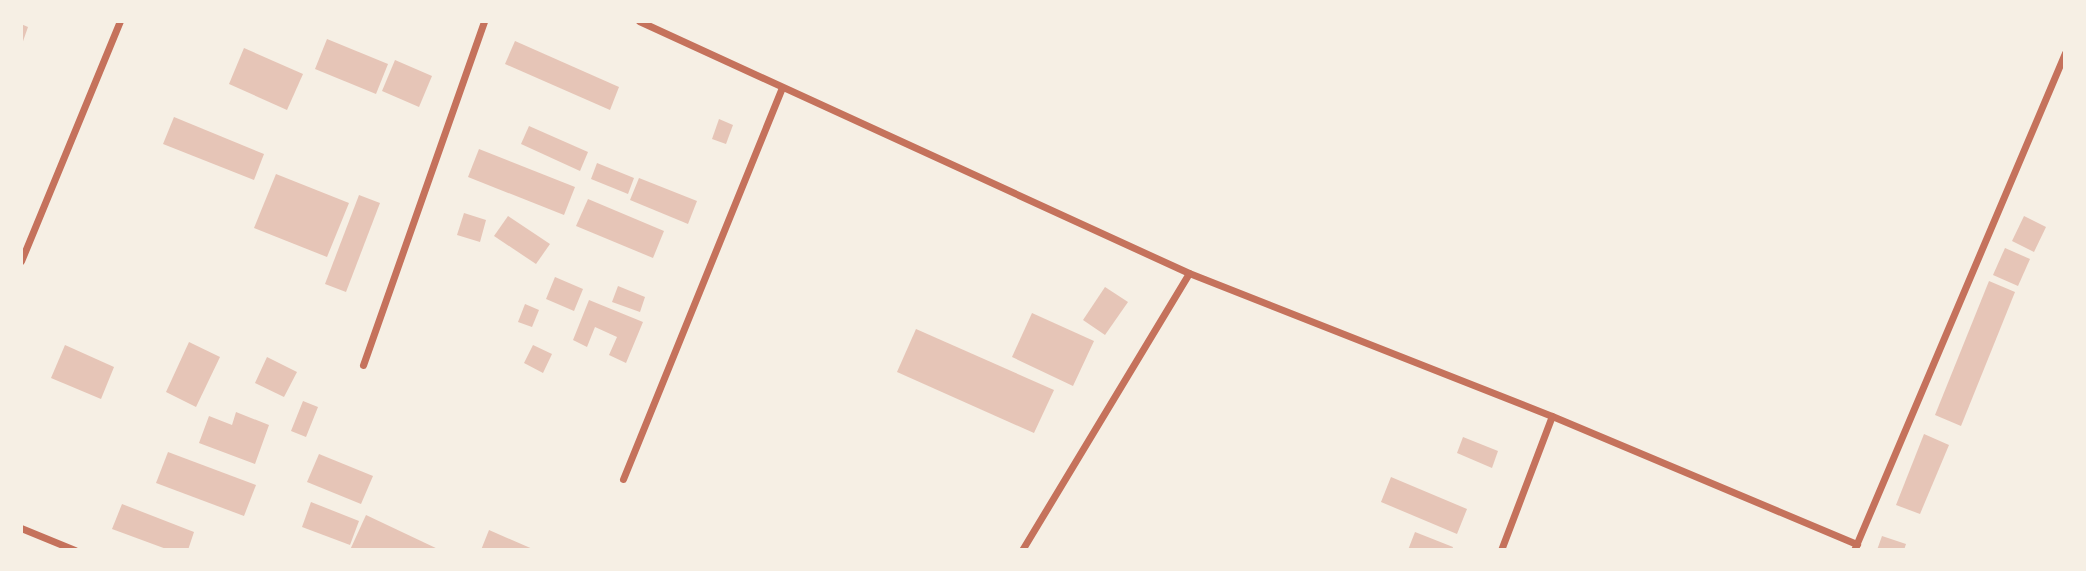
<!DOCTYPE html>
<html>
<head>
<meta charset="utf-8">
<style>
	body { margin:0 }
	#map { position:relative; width:2086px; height:571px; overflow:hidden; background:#f6efe4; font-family:Spectral,serif }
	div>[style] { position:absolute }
	.building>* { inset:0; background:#e6c5b7 }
	.minor>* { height:7px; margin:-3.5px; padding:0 3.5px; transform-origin:3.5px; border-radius:3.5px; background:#c5725c }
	span { translate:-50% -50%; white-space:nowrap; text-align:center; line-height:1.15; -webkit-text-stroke:5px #f6efe4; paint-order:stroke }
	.frame { position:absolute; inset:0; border:23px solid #f6efe4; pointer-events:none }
</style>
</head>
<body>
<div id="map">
	<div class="building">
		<i style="clip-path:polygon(21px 24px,28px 27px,21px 47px)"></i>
		<i style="clip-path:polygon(327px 39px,388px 64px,376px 94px,315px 69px)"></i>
		<i style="clip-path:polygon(515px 41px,619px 87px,610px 110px,505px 64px)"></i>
		<i style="clip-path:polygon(244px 48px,303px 74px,287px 110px,229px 84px)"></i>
		<i style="clip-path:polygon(395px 60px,432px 76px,419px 107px,382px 91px)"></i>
		<i style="clip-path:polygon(174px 117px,264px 154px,254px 180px,163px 144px)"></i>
		<i style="clip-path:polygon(719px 119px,733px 125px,726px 144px,712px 139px)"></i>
		<i style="clip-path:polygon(529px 126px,588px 152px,580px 171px,521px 144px)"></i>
		<i style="clip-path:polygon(479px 149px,575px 187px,564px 215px,468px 177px)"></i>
		<i style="clip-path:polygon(597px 163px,634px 178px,628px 194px,591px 179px)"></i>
		<i style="clip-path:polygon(276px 174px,349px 203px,327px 257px,254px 228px)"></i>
		<i style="clip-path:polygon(639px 178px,697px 201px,688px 224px,630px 200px)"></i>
		<i style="clip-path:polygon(359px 195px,380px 203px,346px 292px,325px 284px)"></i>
		<i style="clip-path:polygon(588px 199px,664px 231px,653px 258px,576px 226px)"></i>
		<i style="clip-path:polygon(464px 213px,486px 220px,480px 242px,457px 235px)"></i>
		<i style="clip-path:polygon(508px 216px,550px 244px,536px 264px,494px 236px)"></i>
		<i style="clip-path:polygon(2024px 216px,2046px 227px,2034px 252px,2012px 241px)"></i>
		<i style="clip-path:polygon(2005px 248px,2030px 259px,2018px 286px,1993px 275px)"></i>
		<i style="clip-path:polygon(555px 277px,583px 289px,574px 311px,546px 299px)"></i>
		<i style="clip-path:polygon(1989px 281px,2015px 292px,1961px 426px,1935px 415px)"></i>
		<i style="clip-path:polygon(618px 286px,645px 297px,640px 312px,612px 302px)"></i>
		<i style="clip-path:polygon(1105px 287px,1128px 302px,1105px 335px,1083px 320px)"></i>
		<i style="clip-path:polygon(589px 300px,643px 322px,626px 363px,609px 355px,617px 337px,595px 327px,587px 347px,573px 340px)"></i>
		<i style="clip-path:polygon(525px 304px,539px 310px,532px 327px,518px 322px)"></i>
		<i style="clip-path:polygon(1032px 313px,1094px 341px,1073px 386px,1012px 357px)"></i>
		<i style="clip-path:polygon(916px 329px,1054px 390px,1034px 433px,897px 372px)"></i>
		<i style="clip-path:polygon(189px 342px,220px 357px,196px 407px,166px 392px)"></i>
		<i style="clip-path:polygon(65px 345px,114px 367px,101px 399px,51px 378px)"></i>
		<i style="clip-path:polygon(533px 345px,552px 354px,543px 373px,524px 363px)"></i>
		<i style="clip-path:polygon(267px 357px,297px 372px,284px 397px,255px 383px)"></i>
		<i style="clip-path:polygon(303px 401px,318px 407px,306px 437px,291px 431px)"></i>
		<i style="clip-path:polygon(236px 412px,269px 425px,255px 464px,199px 443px,209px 416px,232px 425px)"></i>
		<i style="clip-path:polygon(1924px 434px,1949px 445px,1920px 514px,1896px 505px)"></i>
		<i style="clip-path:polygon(1463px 437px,1498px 451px,1492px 468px,1457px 453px)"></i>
		<i style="clip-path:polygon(168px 452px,256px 485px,244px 516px,156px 483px)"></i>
		<i style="clip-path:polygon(319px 454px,373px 476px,361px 504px,307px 482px)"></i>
		<i style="clip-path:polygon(1391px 477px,1467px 509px,1457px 534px,1381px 502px)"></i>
		<i style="clip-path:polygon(311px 502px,359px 521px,350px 545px,302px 527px)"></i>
		<i style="clip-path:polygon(122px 504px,194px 532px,188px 550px,169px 550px,112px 529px)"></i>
		<i style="clip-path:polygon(366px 515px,440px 550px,350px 550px)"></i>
		<i style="clip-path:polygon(489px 530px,535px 550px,481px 550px)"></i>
		<i style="clip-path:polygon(1415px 532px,1453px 547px,1452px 550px,1408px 550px)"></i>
		<i style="clip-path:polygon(1882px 536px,1906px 544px,1904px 550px,1877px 550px)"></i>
	</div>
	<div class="minor">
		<i style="left:639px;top:21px;width:605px;rotate:24.62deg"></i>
		<i style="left:21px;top:261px;width:260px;rotate:-67.6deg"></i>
		<i style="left:363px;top:365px;width:365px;rotate:-70.6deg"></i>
		<i style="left:623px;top:479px;width:421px;rotate:-67.9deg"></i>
		<i style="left:21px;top:528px;width:58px;rotate:22.2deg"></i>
		<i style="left:1022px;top:550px;width:323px;rotate:-58.9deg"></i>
		<i style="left:1189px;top:273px;width:390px;rotate:21.5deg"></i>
		<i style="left:1552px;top:416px;width:331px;rotate:22.8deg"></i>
		<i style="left:1501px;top:550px;width:143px;rotate:-69.2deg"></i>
		<i style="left:1854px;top:550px;width:540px;rotate:-67deg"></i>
	</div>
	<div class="frame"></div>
</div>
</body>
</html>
